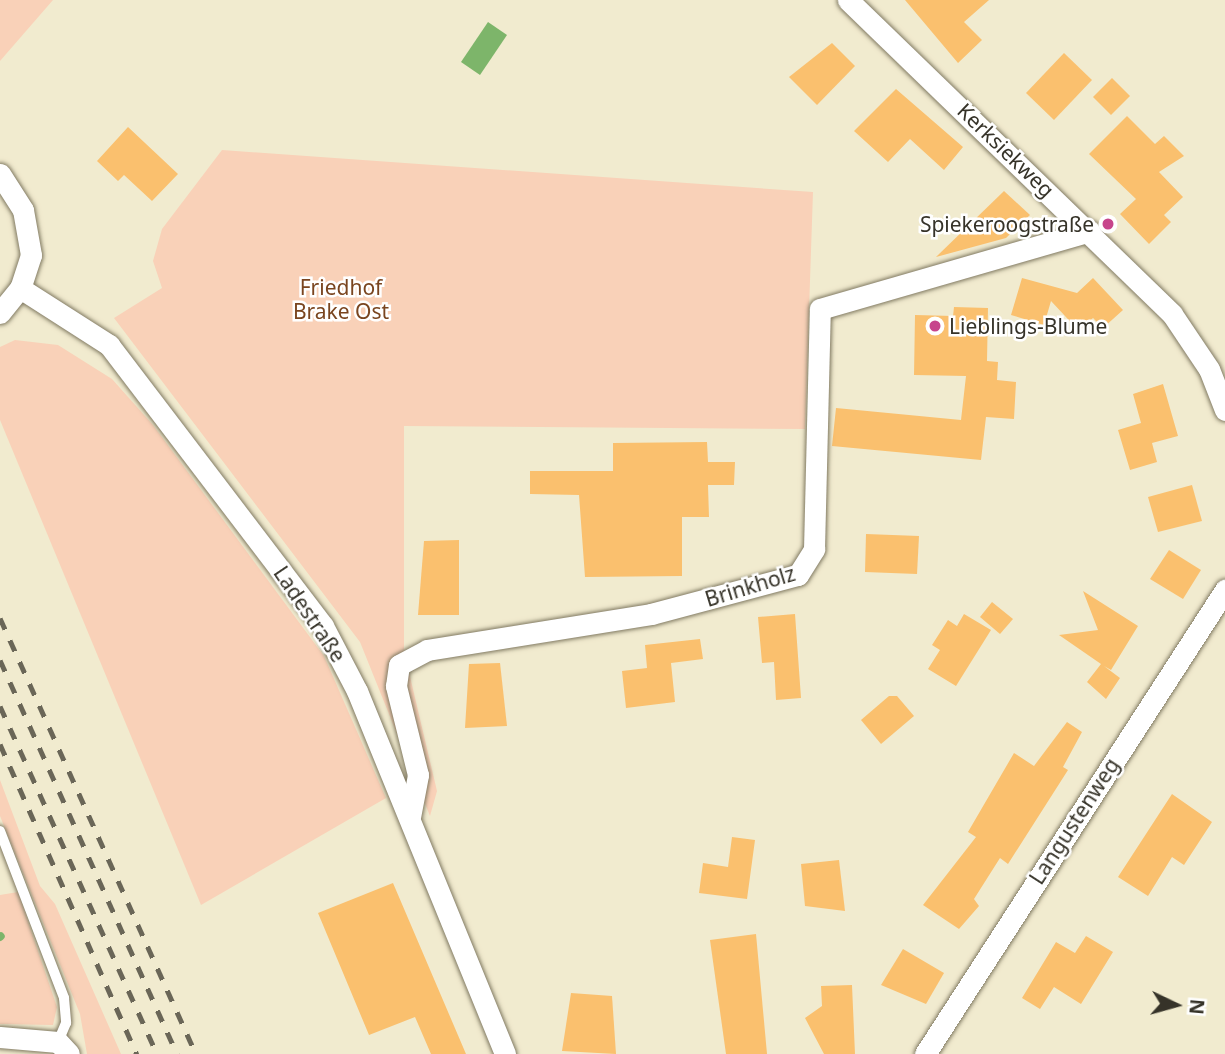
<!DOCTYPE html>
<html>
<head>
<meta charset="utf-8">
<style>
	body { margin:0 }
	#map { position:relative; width:1225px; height:1054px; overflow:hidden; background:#f1ebcf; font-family:"Noto Sans",sans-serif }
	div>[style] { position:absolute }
	.green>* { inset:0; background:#f9d1b8 }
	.water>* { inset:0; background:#7db56a }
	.stream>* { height:8px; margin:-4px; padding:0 4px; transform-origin:4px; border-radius:4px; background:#7db56a }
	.building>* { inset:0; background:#fac06e }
	.roads { filter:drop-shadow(0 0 2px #817a62) drop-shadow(0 0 2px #817a62) }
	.service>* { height:10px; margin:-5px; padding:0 5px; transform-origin:5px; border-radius:5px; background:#fff }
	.minor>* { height:21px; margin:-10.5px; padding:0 10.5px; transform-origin:10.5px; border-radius:10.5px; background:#fff }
	.rail>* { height:5px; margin-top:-2.5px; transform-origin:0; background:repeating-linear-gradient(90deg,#6a6657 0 12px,transparent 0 24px) }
	.dots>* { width:19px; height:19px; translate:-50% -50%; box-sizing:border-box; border:4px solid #fff; border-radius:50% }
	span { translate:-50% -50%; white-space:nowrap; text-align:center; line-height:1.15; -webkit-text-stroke:5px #fff; paint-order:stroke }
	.street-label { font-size:21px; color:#363329 }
	.poi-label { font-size:21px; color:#363329 }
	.right { translate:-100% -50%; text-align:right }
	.left { translate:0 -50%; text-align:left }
	.park-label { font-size:21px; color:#7a451f }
	.north { position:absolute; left:1141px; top:970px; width:70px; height:70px; -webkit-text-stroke:5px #fff; paint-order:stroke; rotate:95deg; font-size:19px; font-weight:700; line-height:28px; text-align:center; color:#363329 }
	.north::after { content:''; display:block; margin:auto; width:24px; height:32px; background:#363329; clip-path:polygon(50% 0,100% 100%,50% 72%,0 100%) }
</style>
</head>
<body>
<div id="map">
	<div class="green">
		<i style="clip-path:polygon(0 0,53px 0,0 61px)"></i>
		<i style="clip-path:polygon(222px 150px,813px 192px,805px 429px,404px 426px,404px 651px,437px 791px,430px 816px,360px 642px,114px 318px,162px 288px,153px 261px,162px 229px)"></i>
		<i style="clip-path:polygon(15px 340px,58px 345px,112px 379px,153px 425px,324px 656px,386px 798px,201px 905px,0 420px,0 347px)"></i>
		<i style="clip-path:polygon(0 780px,40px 886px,55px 904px,121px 1054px,87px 1054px,80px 1014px,0 816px)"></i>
		<i style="clip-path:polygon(18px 892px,57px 1007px,53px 1025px,0 1024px,0 895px)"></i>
	</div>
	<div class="water">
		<i style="clip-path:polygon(488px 22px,507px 35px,480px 75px,461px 62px)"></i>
	</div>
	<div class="stream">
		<i style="left:0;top:937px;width:1px;rotate:-45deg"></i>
	</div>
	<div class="building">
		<i style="clip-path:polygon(905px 0,989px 0,964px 22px,982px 40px,958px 63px)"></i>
		<i style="clip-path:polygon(832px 43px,855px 66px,817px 105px,789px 77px)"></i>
		<i style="clip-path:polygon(1064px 53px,1092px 80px,1054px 120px,1026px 93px)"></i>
		<i style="clip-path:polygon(1112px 78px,1130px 96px,1111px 115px,1093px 97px)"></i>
		<i style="clip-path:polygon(896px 89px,963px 147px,944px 170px,910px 139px,888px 162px,854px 131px)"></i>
		<i style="clip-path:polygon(1127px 116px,1155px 144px,1164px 136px,1184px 156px,1159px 172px,1183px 197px,1164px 215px,1171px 222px,1149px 244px,1120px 214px,1136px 199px,1089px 154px)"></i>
		<i style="clip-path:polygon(128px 127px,178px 174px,152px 201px,124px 175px,118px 181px,97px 161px)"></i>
		<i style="clip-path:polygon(1004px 191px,1030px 215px,1006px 238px,936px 257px)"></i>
		<i style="clip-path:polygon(1022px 278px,1077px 293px,1093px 278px,1123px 310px,1103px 328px,1093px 318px,1079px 331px,1051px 301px,1044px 325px,1011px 315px)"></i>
		<i style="clip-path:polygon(954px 307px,988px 308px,987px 361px,998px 362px,997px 380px,1016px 382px,1014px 419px,986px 417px,981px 460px,832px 446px,836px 408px,961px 420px,966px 376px,914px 375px,915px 315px,953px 316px)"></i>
		<i style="clip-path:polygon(1163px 384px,1178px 436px,1152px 443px,1157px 462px,1130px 470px,1118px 430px,1141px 423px,1133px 394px)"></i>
		<i style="clip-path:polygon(707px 442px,708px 462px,735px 462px,734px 485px,708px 485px,709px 517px,682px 517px,682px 576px,585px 577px,579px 495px,530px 494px,530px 471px,613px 471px,613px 443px)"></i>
		<i style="clip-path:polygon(1192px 485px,1202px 521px,1158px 532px,1148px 497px)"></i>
		<i style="clip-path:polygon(866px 534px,919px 536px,917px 574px,865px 572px)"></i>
		<i style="clip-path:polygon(459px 540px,459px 615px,418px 615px,424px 541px)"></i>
		<i style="clip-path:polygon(1169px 550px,1201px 570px,1183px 599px,1150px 579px)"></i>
		<i style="clip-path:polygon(1083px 591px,1138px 626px,1111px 670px,1104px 666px,1120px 678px,1106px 699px,1087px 682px,1101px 664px,1059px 635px,1098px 630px)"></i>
		<i style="clip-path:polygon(992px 602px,1013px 619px,1000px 634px,980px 617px)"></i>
		<i style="clip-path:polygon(795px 614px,801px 698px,776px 700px,774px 662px,762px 663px,758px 617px)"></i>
		<i style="clip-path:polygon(964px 614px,991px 630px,956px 686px,928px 669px,940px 650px,932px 645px,948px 620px,957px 626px)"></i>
		<i style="clip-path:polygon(700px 639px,703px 659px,671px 663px,675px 702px,626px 708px,622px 671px,647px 668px,645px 645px)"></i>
		<i style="clip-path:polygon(500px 663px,507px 726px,465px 728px,469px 664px)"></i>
		<i style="clip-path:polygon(889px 696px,897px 696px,914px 716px,881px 744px,861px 720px)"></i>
		<i style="clip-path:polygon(1067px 722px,1082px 732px,1063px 767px,1068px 770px,1008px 864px,1000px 858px,974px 899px,979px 906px,959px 929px,923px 905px,976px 837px,968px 832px,1014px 753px,1034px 766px)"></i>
		<i style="clip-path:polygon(1172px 794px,1212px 822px,1184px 865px,1172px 857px,1148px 896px,1118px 877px)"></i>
		<i style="clip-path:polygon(732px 837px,755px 840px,747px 899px,699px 893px,703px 863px,728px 867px)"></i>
		<i style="clip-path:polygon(839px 860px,845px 911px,805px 906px,801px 864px)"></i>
		<i style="clip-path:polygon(393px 883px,466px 1054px,431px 1054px,415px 1017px,369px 1035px,318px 913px)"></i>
		<i style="clip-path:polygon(756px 934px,767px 1054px,726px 1054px,710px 940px)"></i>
		<i style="clip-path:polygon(1086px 936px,1113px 952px,1081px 1004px,1054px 987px,1040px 1009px,1022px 998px,1056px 942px,1075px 953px)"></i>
		<i style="clip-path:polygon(903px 949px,944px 973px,926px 1004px,881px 985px)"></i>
		<i style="clip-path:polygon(852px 985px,855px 1054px,824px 1054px,805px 1018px,822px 1006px,821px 986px)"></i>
		<i style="clip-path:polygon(571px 993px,612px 996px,616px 1054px,562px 1051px)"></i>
	</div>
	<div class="roads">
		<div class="service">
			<i style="left:0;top:831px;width:179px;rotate:69deg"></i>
			<i style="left:64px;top:998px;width:25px;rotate:85deg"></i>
			<i style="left:66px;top:1023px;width:21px;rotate:113deg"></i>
		</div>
		<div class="minor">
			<i style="left:848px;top:0;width:451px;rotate:44.1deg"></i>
			<i style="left:1172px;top:314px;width:66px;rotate:56.1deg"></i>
			<i style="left:1209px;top:369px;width:44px;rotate:68.7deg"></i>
			<i style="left:0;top:174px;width:43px;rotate:57.4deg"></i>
			<i style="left:23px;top:210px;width:46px;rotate:79.9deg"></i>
			<i style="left:31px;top:255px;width:35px;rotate:108deg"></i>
			<i style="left:20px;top:288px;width:32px;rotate:129deg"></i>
			<i style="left:20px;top:288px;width:106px;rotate:32.6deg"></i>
			<i style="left:109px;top:345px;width:353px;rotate:52.7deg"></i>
			<i style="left:323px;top:626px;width:73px;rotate:62.4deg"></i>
			<i style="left:357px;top:691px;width:392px;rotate:67.8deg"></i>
			<i style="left:410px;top:817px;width:43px;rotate:-79.2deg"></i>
			<i style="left:418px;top:775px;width:92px;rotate:-103.9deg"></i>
			<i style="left:396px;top:686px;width:21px;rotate:-82deg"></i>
			<i style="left:399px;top:665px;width:32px;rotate:-28deg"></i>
			<i style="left:427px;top:650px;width:227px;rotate:-9.1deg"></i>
			<i style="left:651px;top:614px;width:152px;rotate:-14.9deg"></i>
			<i style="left:798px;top:575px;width:31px;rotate:-58deg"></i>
			<i style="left:814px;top:549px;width:240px;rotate:-88.6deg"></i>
			<i style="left:820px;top:309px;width:281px;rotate:-16.1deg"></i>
			<i style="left:0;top:1037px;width:58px;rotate:4.9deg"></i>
			<i style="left:58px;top:1042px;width:16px;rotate:47deg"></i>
			<i style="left:925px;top:1054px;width:553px;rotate:-57.12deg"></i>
		</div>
	</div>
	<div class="rail">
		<i style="left:0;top:618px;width:478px;rotate:65.8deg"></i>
		<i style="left:0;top:660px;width:432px;rotate:65.8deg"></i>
		<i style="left:0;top:706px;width:382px;rotate:65.7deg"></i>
		<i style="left:0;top:744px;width:339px;rotate:66.2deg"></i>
	</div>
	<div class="dots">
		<i style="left:1108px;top:224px;background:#c7458c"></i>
		<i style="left:935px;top:326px;background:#c7458c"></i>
	</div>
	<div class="street-label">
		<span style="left:1006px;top:150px;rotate:44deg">Kerksiekweg</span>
		<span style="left:750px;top:586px;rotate:-17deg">Brinkholz</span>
		<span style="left:310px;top:614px;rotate:56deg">Ladestraße</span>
		<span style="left:1074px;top:821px;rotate:-57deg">Langustenweg</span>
	</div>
	<div class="poi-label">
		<span class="right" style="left:1094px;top:224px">Spiekeroogstraße</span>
		<span class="left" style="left:949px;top:326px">Lieblings-Blume</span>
	</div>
	<div class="park-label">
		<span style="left:341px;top:299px">Friedhof<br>Brake Ost</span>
	</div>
	<div class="north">N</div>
</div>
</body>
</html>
